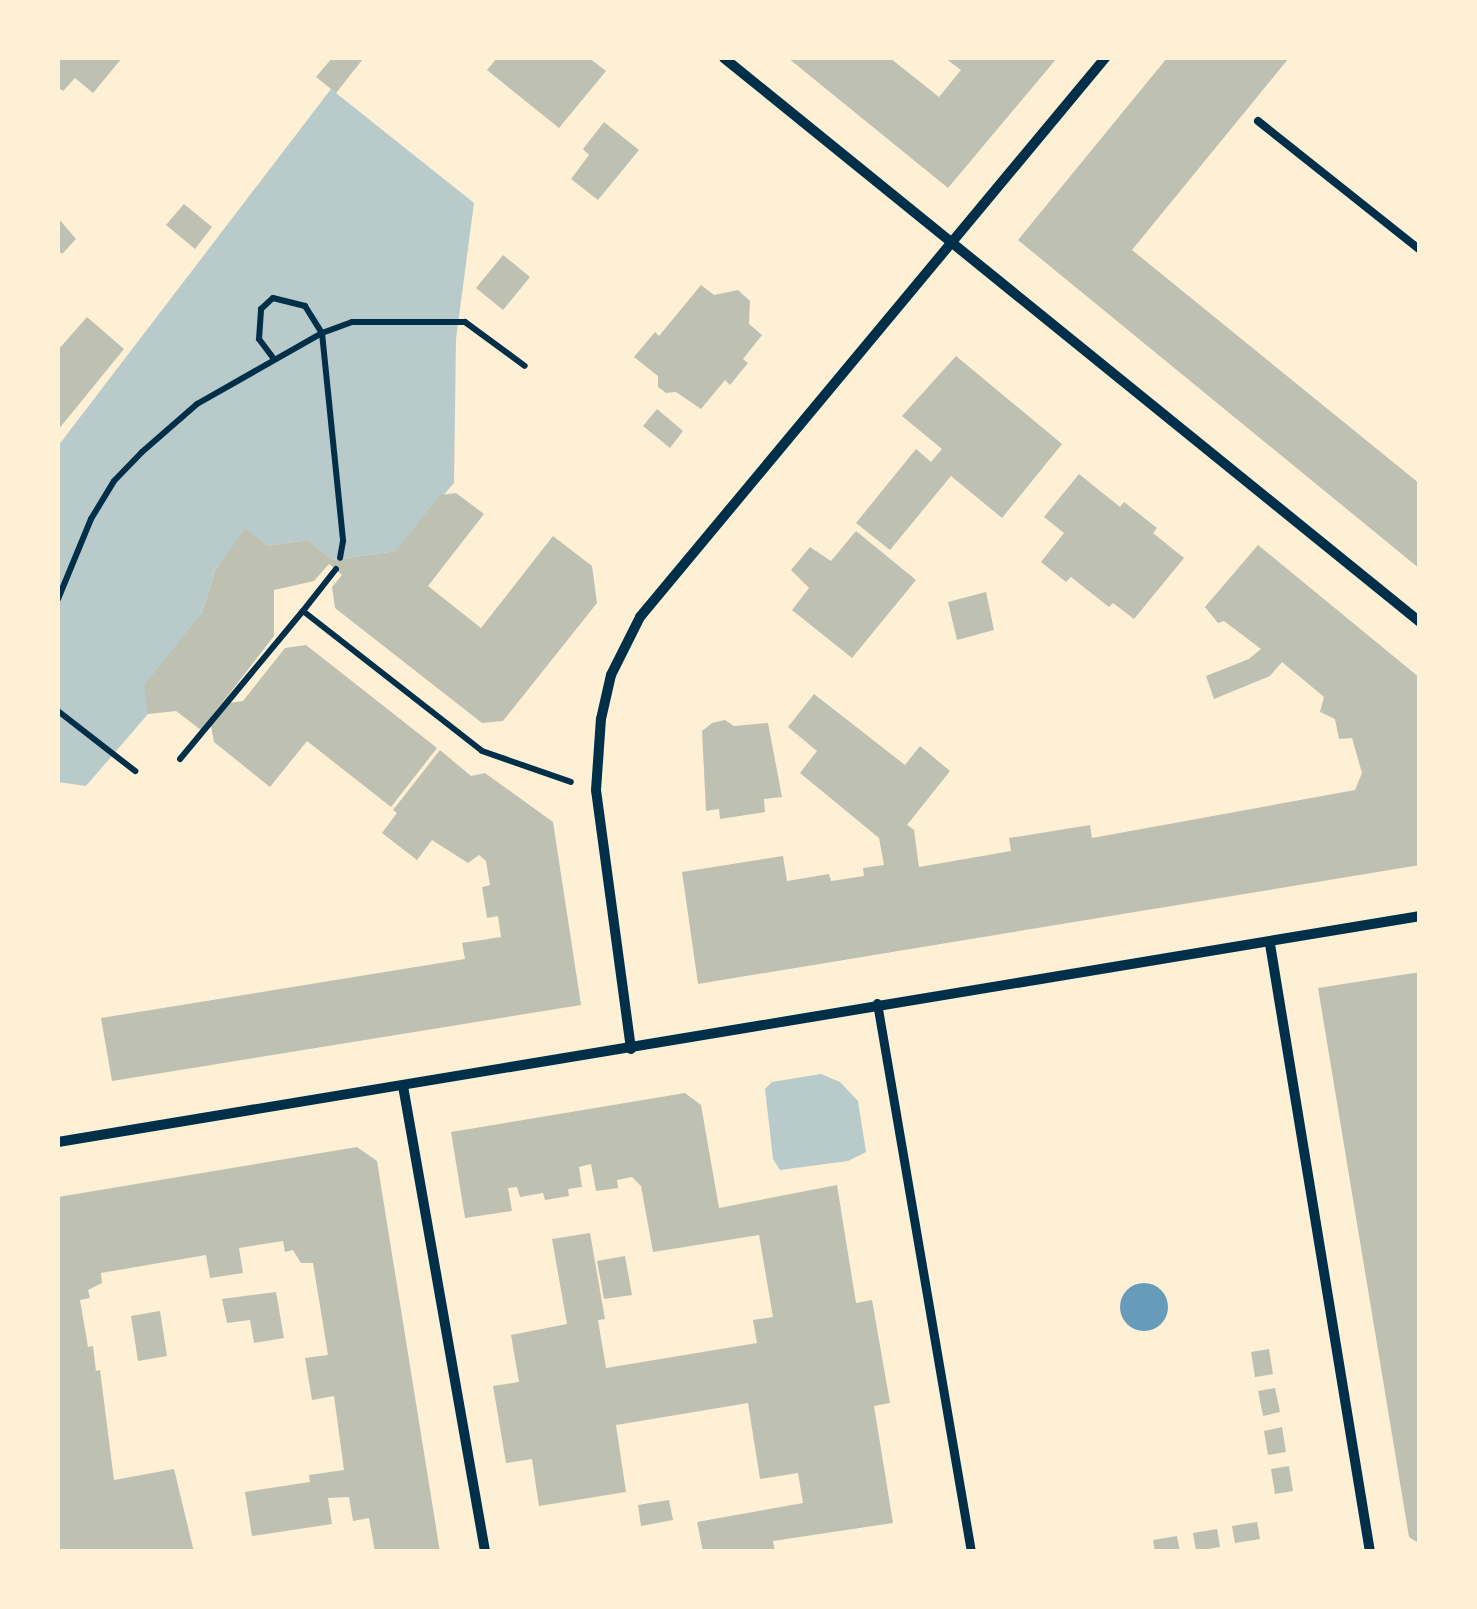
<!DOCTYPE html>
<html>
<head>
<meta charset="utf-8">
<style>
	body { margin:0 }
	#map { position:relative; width:1477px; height:1609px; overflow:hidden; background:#fdf0d5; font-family:"Source Serif 4",serif }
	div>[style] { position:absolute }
	.green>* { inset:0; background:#b9caca }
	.water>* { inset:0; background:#669bbc }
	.round { border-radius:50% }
	.building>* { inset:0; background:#bec0b2 }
	.path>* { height:6px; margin:-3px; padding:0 3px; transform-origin:3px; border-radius:3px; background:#003049 }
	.service>* { height:8px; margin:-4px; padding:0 4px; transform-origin:4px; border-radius:4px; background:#003049 }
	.pedestrian>* { height:9px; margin:-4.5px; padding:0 4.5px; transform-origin:4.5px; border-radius:4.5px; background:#003049 }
	.minor>* { height:10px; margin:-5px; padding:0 5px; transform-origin:5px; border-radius:5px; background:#003049 }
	span { translate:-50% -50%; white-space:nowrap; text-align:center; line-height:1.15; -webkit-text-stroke:10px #fdf0d5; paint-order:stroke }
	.frame { position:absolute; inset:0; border:60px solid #fdf0d5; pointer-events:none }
</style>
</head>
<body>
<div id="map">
	<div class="green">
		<i style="clip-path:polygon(331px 89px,474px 203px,456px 339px,454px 483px,396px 551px,333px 560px,308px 540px,267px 546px,245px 529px,215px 571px,202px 613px,148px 714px,86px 786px,58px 782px,58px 446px)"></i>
		<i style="clip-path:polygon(821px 1074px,840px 1082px,858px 1101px,866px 1152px,848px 1161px,780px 1170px,773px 1159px,765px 1089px,772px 1082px)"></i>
	</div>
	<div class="water">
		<i class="round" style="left:1120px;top:1283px;width:48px;height:48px"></i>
	</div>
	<div class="building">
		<i style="clip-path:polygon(58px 58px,122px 58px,93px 93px,75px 78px,63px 91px,58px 87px)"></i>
		<i style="clip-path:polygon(332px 58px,363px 59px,336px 93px,316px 77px)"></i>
		<i style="clip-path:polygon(497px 58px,589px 58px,606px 71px,559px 128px,487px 70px)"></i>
		<i style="clip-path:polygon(788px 58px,890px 58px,939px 97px,961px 70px,945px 58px,1057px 58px,948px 188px)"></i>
		<i style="clip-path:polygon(1167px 58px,1289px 58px,1132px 250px,1420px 484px,1420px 569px,1018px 240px)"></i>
		<i style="clip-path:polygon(604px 122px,639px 150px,598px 200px,571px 179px,589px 155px,583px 149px)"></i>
		<i style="clip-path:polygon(184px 204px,212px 227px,195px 249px,166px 225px)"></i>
		<i style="clip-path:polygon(58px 218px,76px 239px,62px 254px,58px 250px)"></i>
		<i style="clip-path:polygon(503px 255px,530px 277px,503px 310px,476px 288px)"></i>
		<i style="clip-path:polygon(701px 285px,714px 295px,738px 290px,750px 301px,749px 324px,762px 335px,743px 359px,748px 363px,730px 385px,725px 380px,701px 409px,676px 392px,666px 393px,658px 387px,658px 376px,634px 357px,655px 332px,659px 336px)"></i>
		<i style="clip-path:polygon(87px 317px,124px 349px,58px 430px,58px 350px)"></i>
		<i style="clip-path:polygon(956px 356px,1062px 444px,1002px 518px,951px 476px,890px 550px,856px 523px,916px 449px,931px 462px,942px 449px,902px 416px)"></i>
		<i style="clip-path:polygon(657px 409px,683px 431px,670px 448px,643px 426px)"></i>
		<i style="clip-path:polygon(1079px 474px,1120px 507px,1124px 502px,1157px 528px,1153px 533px,1184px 558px,1134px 619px,1113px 603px,1109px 607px,1071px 577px,1066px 582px,1041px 562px,1064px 533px,1044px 517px)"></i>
		<i style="clip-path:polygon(456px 493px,484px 514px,428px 586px,481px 628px,553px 536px,592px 566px,597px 603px,503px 721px,482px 723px,335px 608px,332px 587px,342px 575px,329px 564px,314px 581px,274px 590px,274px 636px,201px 730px,176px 711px,148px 714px,144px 685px,202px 613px,215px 571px,245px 528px,267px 546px,308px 540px,333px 560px,396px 551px,440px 495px)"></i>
		<i style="clip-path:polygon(856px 531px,916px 580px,852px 658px,792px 610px,809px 588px,791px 570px,810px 547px,831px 561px)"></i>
		<i style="clip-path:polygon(1258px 545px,1420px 678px,1420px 865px,698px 984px,682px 872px,783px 856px,787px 881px,829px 874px,831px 881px,864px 876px,863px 868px,884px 865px,879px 838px,800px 773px,817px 751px,788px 727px,814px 694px,905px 765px,920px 746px,950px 771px,907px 825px,914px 830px,919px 867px,1011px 851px,1009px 838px,1090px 825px,1092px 838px,1355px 790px,1362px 773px,1352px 738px,1339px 739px,1335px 719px,1320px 712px,1324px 697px,1282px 662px,1270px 676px,1214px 699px,1206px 676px,1249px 659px,1261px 649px,1224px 621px,1218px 623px,1205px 607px)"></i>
		<i style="clip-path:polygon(986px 592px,994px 630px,957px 640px,948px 602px)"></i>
		<i style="clip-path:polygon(306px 645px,437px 748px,391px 807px,307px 741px,270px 787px,214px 742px,211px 726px,229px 703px,243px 701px,285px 648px)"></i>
		<i style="clip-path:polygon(725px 720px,734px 726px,768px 723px,782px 797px,764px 799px,765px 812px,720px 819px,719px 809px,706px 811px,702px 731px,712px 723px)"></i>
		<i style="clip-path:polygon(440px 750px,471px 776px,485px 773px,553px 822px,581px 1005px,112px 1081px,101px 1018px,465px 959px,462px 943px,501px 937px,498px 916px,487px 918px,482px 887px,490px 885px,486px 861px,479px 855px,468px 863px,432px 840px,417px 860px,382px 833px,397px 813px,393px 810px)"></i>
		<i style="clip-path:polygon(1420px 972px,1420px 1544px,1409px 1537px,1318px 988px)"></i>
		<i style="clip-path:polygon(685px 1093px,701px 1105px,719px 1208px,837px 1185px,856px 1303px,872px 1300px,890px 1403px,874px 1406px,893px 1523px,773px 1541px,775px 1552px,703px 1552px,697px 1522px,803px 1503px,798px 1473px,760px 1479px,748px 1403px,616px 1425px,626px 1492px,539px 1506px,532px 1459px,506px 1463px,493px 1386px,519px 1382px,511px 1335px,567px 1324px,552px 1239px,590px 1233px,605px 1319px,598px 1320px,606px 1368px,757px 1343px,753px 1320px,773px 1317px,759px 1235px,653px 1252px,641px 1186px,632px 1177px,617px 1180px,618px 1188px,596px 1191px,591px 1164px,579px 1167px,582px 1187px,568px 1189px,569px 1196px,545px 1200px,543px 1193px,520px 1197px,517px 1187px,508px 1188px,512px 1211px,465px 1218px,451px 1132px)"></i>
		<i style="clip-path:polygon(357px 1147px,377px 1161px,440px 1552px,375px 1552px,369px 1518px,353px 1521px,349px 1497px,328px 1498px,332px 1524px,252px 1536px,245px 1492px,310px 1482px,309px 1475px,344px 1470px,334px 1396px,312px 1400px,305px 1358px,328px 1355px,313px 1263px,301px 1263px,293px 1250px,285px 1252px,283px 1241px,239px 1248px,243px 1273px,210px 1278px,206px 1255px,101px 1273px,102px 1283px,88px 1290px,90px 1298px,80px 1300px,88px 1347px,93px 1346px,96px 1371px,100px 1370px,114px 1480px,174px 1469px,194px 1552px,58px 1552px,58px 1197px)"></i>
		<i style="clip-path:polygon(625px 1256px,632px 1295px,604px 1299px,597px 1261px)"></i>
		<i style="clip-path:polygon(276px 1292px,284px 1338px,254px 1343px,250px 1320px,227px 1323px,222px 1299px)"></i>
		<i style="clip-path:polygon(160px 1311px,167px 1356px,138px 1361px,131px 1316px)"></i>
		<i style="clip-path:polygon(1269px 1349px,1273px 1374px,1255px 1377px,1251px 1352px)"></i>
		<i style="clip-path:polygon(1275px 1388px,1280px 1412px,1263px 1416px,1258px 1391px)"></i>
		<i style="clip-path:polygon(1282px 1427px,1286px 1452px,1268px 1455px,1264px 1431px)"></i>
		<i style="clip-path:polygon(1289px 1466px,1293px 1491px,1275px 1494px,1271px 1469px)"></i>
		<i style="clip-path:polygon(669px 1500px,673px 1520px,641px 1526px,638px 1505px)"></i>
		<i style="clip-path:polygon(1257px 1522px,1260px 1539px,1235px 1543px,1232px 1526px)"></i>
		<i style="clip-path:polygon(1217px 1529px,1220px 1547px,1196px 1551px,1193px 1533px)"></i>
		<i style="clip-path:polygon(1177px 1536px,1180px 1552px,1155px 1552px,1153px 1540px)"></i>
	</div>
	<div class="path">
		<i style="left:274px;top:359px;width:25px;rotate:-127deg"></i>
		<i style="left:259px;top:339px;width:30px;rotate:-86deg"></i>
		<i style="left:261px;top:309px;width:16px;rotate:-43deg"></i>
		<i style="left:273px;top:298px;width:33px;rotate:14deg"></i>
		<i style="left:305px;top:306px;width:32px;rotate:58deg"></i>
		<i style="left:322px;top:333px;width:209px;rotate:84.2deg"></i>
		<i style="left:343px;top:541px;width:17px;rotate:100deg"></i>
		<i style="left:336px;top:569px;width:53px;rotate:128.2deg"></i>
		<i style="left:303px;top:611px;width:227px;rotate:38deg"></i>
		<i style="left:482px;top:751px;width:94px;rotate:19.2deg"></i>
		<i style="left:58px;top:599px;width:87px;rotate:-67.6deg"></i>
		<i style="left:91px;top:519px;width:44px;rotate:-58.8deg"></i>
		<i style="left:114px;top:481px;width:40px;rotate:-46deg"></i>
		<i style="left:142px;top:452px;width:73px;rotate:-41.1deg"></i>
		<i style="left:197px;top:404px;width:144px;rotate:-29.6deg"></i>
		<i style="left:322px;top:333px;width:32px;rotate:-20deg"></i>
		<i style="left:352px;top:322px;width:113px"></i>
		<i style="left:465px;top:322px;width:74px;rotate:36.3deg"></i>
		<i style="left:58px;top:711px;width:98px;rotate:37.9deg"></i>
		<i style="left:180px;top:759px;width:192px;rotate:-50.3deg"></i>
	</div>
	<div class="service">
		<i style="left:1258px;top:121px;width:207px;rotate:38.5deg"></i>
	</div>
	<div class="pedestrian">
		<i style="left:877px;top:1003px;width:557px;rotate:80.28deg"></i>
	</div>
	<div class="minor">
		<i style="left:724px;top:58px;width:896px;rotate:39.02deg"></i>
		<i style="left:1270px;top:944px;width:616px;rotate:80.66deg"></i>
		<i style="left:631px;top:1049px;width:261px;rotate:-97.7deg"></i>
		<i style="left:596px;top:790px;width:71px;rotate:-86deg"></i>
		<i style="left:601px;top:719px;width:45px;rotate:-77.2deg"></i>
		<i style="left:611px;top:675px;width:65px;rotate:-63.4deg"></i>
		<i style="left:640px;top:617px;width:727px;rotate:-50.24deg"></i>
		<i style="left:403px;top:1086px;width:473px;rotate:80deg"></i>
		<i style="left:58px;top:1142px;width:1381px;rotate:-9.42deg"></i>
	</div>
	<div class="frame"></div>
</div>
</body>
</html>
